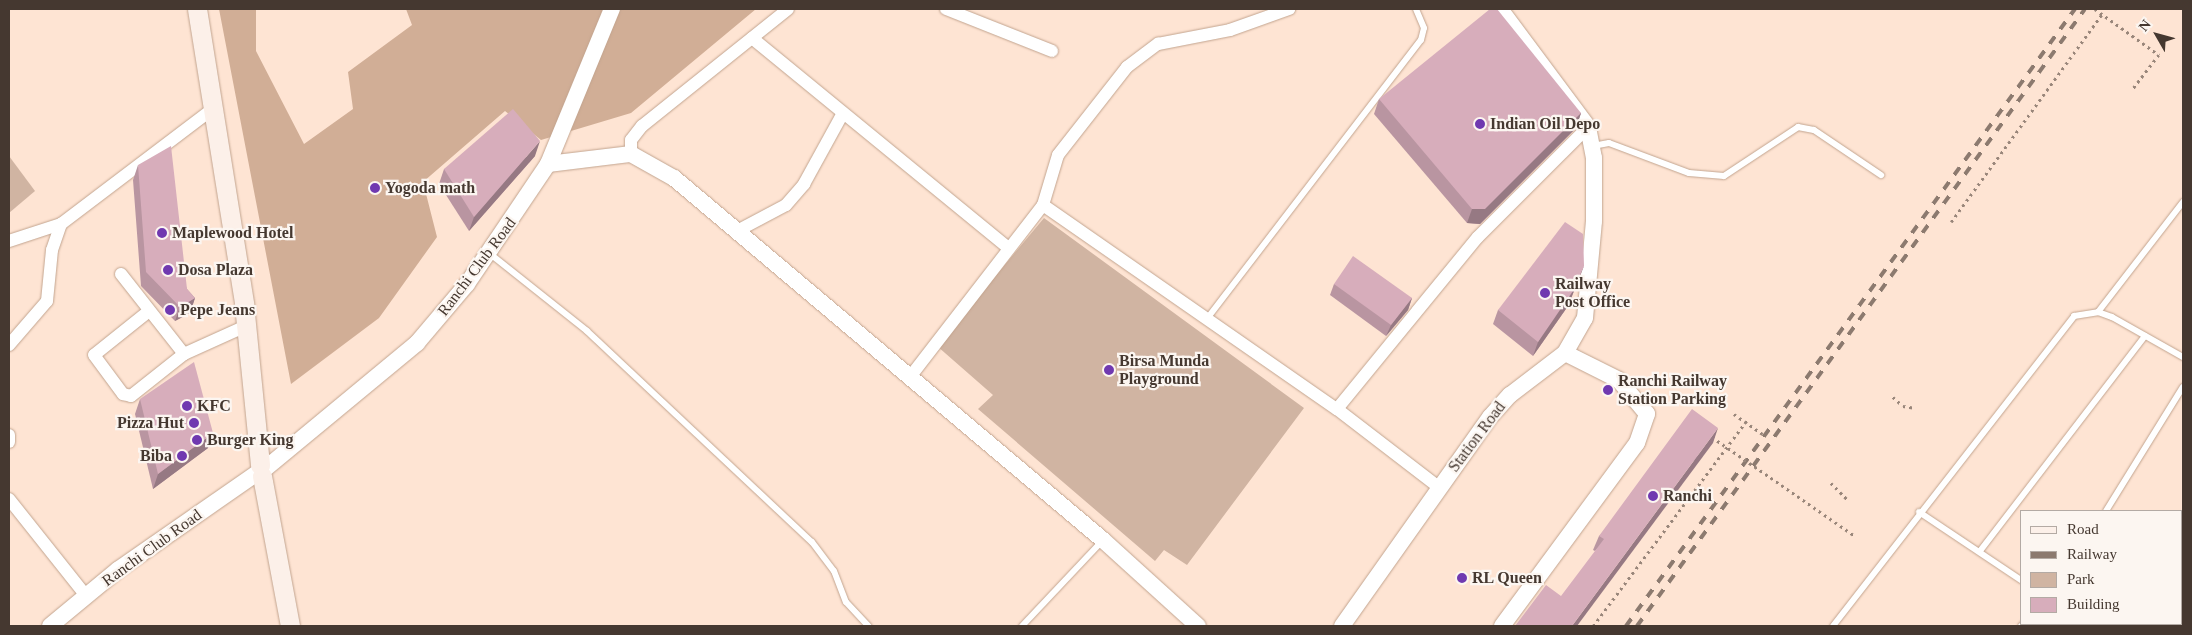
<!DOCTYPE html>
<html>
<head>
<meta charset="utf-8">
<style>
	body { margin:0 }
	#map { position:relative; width:2192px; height:635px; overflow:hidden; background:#fee4d3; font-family:"Times New Roman",serif }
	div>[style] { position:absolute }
	.green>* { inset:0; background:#d0b4a2 }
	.forest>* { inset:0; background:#d1ae96 }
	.path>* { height:2.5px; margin-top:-1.25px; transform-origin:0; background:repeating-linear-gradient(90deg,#99867a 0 2.5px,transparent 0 6.5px) }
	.roads { filter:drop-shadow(0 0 1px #c2a48f) drop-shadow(0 0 1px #c2a48f) }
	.service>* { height:6px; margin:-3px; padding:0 3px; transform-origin:3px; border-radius:3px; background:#fff }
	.minor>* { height:12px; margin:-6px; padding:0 6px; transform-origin:6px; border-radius:6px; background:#fff }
	.tertiary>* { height:16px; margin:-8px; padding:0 8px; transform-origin:8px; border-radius:8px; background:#fff }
	.secondary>* { height:19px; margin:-9.5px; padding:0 9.5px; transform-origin:9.5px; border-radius:9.5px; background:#fcf0e9 }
	.rail>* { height:4px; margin-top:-2px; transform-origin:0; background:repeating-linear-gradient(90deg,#8c7a6f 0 9px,transparent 0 18px) }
	.path-bridge>* { height:2.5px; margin-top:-1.25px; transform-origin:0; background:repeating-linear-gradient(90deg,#99867a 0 2.5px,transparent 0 6.5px) }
	.wall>* { inset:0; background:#b995a1 }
	.shaded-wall>* { inset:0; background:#967983 }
	.building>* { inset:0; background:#d7adbb }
	.dots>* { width:14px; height:14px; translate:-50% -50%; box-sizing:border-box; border:2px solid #fcf6f1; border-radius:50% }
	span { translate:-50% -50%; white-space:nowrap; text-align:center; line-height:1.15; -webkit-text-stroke:4.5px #fcf6f1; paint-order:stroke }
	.poi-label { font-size:16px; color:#453830; font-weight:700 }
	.left { translate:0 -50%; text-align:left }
	.right { translate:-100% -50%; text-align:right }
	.street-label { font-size:16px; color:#453830 }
	.frame { position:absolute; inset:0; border:10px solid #453830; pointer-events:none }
	.legend { position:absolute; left:2020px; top:510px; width:162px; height:115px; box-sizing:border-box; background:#fcf6f1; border:1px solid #b3aaa4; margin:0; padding:6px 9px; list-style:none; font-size:15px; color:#453830 }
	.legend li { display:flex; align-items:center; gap:10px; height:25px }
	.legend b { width:25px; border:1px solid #b3aaa4 }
	.north { position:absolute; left:2132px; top:10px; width:50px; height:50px; -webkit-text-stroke:4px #fcf6f1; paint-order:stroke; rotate:308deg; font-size:14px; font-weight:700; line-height:20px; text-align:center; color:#453830 }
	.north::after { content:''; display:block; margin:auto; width:18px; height:22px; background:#453830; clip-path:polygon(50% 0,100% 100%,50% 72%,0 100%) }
</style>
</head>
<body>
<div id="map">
	<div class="green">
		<i style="clip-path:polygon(9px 156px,35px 191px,9px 213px)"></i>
		<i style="clip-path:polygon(1044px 218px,1304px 408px,1187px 565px,1164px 550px,1155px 561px,978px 409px,993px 395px,937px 346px)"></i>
	</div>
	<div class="forest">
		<i style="clip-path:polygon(219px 9px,256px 9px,256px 51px,304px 144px,353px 109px,348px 72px,412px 25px,406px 9px,756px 9px,631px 113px,541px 140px,505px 111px,423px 182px,437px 237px,379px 318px,291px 384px)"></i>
	</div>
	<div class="path">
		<i style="left:2095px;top:9px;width:79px;rotate:35.7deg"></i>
		<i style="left:2159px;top:55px;width:43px;rotate:127.4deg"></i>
		<i style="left:1951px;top:222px;width:257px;rotate:-54deg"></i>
		<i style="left:1893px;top:397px;width:13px;rotate:42deg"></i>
		<i style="left:1903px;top:406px;width:13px;rotate:9deg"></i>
		<i style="left:1734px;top:414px;width:35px;rotate:35deg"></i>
		<i style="left:1831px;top:483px;width:25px;rotate:45deg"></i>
		<i style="left:1593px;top:626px;width:257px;rotate:-53.2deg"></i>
	</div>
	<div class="roads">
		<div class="service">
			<i style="left:1593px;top:146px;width:16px;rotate:-11deg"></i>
			<i style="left:1609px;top:143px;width:85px;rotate:20.6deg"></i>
			<i style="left:1689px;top:173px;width:35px;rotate:5deg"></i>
			<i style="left:1724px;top:176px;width:89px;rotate:-33.5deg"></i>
			<i style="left:1798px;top:127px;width:16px;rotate:11deg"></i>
			<i style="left:1814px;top:130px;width:81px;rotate:33.9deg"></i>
			<i style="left:489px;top:253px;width:125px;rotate:38.5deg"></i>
			<i style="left:587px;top:331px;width:308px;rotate:43.2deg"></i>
			<i style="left:812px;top:542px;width:36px;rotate:53deg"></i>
			<i style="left:834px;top:571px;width:33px;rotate:69deg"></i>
			<i style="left:846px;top:602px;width:33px;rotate:47deg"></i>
			<i style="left:2098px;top:312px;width:139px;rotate:-52.3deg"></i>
			<i style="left:1206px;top:320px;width:353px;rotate:-52.5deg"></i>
			<i style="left:1421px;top:40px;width:12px;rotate:-76deg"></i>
			<i style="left:1424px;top:28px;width:21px;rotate:-113deg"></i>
			<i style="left:2106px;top:511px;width:146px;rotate:-58.2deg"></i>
			<i style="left:1919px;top:512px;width:123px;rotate:33.7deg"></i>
			<i style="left:1980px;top:551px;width:271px;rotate:-52.5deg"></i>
			<i style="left:2121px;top:624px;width:4px;rotate:34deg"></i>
			<i style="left:1022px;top:626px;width:118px;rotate:-46.7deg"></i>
			<i style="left:1833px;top:626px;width:393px;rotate:-52.1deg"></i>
			<i style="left:2074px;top:316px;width:24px;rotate:-9deg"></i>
			<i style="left:2098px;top:312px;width:15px;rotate:20deg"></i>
			<i style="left:2112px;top:317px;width:81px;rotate:29.4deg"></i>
			<i style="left:2021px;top:626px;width:3px;rotate:-45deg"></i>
		</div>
		<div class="minor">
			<i style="left:946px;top:9px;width:114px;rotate:21.6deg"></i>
			<i style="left:752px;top:38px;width:332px;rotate:39.3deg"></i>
			<i style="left:631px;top:154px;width:14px;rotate:-90deg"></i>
			<i style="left:631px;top:140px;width:18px;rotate:-52deg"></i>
			<i style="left:642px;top:126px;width:187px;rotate:-38.7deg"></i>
			<i style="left:1043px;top:205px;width:358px;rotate:34.8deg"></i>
			<i style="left:1337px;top:409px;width:222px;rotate:-50.7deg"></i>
			<i style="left:1478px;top:237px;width:156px;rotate:-45deg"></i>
			<i style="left:737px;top:231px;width:55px;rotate:-28deg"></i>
			<i style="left:786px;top:205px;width:28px;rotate:-49deg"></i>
			<i style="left:804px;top:184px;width:79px;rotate:-61.2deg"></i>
			<i style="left:9px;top:241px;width:55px;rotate:-18.1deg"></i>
			<i style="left:61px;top:224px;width:192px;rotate:-37.2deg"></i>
			<i style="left:121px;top:274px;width:102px;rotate:51.8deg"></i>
			<i style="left:184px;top:354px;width:68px;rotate:-24.3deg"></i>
			<i style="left:149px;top:311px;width:70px;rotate:141.3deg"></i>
			<i style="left:94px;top:355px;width:49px;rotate:53.4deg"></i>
			<i style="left:123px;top:394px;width:8px;rotate:14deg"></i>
			<i style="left:131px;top:396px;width:68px;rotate:-38.4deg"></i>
			<i style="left:9px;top:345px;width:58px;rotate:-49.2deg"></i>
			<i style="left:47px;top:301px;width:51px;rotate:-84.4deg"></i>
			<i style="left:52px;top:250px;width:28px;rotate:-71deg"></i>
			<i style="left:910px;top:377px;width:217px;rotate:-52.3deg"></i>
			<i style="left:1043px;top:205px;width:52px;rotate:-73.3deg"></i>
			<i style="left:1058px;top:155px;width:112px;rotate:-51.9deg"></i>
			<i style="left:1127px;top:67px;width:39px;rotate:-37deg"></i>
			<i style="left:1158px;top:44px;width:73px;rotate:-11deg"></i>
			<i style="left:1230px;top:30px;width:63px;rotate:-19.6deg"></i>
			<i style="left:1337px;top:409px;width:130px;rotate:37.5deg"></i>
			<i style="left:9px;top:435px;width:7px;rotate:90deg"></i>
			<i style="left:9px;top:499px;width:125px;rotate:51.5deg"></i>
		</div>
		<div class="tertiary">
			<i style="left:548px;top:164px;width:84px;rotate:-6.9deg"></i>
			<i style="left:631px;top:154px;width:49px;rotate:29.2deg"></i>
			<i style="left:674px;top:178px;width:561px;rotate:40.16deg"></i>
			<i style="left:1103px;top:540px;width:128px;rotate:42.2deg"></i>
			<i style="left:266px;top:468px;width:196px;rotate:-39.6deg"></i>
			<i style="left:417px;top:343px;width:77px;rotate:-49.7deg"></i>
			<i style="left:467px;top:284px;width:145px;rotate:-56deg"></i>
			<i style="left:548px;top:164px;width:168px;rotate:-67.6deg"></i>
			<i style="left:50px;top:626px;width:89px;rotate:-39.6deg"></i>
			<i style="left:119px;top:569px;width:168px;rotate:-34.8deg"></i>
			<i style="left:1342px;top:626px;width:256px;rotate:-54.7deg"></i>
			<i style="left:1490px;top:417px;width:30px;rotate:-48deg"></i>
			<i style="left:1510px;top:395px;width:69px;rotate:-37.4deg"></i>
			<i style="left:1565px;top:353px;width:40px;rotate:-60.3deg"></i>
			<i style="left:1585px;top:318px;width:97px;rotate:-84.7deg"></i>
			<i style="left:1594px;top:221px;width:63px;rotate:-90deg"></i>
			<i style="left:1594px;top:158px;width:32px;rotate:-101deg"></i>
			<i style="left:1588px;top:127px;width:147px;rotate:-126.7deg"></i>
			<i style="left:1502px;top:626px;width:227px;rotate:-53.6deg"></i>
			<i style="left:1637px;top:443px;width:31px;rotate:-71deg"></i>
			<i style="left:1647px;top:414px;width:44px;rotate:-129.5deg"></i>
			<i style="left:1619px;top:380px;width:60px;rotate:-153.4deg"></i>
		</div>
		<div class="secondary">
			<i style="left:197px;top:9px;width:299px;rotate:80.9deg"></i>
			<i style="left:244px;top:304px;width:162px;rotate:84.3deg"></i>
			<i style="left:262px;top:476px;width:153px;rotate:79.4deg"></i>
		</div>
	</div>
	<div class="rail">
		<i style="left:1626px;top:626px;width:763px;rotate:-53.96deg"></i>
		<i style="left:1637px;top:626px;width:762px;rotate:-54.02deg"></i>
	</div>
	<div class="path-bridge">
		<i style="left:1712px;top:437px;width:174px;rotate:34.7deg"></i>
	</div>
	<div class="wall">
		<i style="clip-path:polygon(1379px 99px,1581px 113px,1576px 128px,1480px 224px,1467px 223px,1374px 114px)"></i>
		<i style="clip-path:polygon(535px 156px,469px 231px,439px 184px,444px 169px)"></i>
		<i style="clip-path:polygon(138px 165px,187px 289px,195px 298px,190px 313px,175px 321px,141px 286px,133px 180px)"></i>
		<i style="clip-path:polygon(1578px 281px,1568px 306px,1533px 356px,1493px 324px,1498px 310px)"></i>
		<i style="clip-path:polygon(1334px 284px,1412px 298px,1408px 310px,1386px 336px,1330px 295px)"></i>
		<i style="clip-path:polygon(140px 399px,208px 448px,153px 489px,135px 414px)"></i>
		<i style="clip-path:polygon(1713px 443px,1595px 551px,1593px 550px,1599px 536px)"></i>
	</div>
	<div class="shaded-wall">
		<i style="clip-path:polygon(1581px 113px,1576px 128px,1480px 224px,1467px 223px,1472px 209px)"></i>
		<i style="clip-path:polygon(540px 141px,535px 156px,469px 231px,474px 217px)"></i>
		<i style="clip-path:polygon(1584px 266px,1568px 306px,1533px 356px,1538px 342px)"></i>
		<i style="clip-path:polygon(195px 298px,190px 313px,175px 321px,180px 307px)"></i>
		<i style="clip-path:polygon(1412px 298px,1408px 310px,1386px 336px,1391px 325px)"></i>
		<i style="clip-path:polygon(1718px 428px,1713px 443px,1577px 626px,1572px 626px)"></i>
		<i style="clip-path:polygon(213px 433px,208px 448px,153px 489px,158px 474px)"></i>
	</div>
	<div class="building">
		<i style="clip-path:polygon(1490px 9px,1497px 9px,1581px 113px,1485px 209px,1472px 209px,1379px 99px)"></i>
		<i style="clip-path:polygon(513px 109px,540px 141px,474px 217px,444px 169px)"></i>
		<i style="clip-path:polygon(171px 146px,187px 289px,195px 298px,180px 307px,146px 272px,138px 165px)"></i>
		<i style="clip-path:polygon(1565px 222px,1583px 234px,1584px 266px,1573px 291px,1538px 342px,1498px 310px)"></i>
		<i style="clip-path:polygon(1353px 256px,1412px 298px,1391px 325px,1334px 284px)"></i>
		<i style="clip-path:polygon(194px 362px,213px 433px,158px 474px,140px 399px)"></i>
		<i style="clip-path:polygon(1692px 409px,1718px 428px,1572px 626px,1515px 626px,1546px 585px,1561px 596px,1604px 539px,1599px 536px)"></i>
	</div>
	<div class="dots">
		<i style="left:1480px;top:124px;background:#7039b0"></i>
		<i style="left:375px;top:188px;background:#7039b0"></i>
		<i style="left:162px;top:233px;background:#7039b0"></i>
		<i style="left:168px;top:270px;background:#7039b0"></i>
		<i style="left:1545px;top:293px;background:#7039b0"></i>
		<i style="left:170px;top:310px;background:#7039b0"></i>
		<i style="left:1109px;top:370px;background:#7039b0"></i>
		<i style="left:1608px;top:390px;background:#7039b0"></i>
		<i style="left:187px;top:406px;background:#7039b0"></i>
		<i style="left:194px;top:423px;background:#7039b0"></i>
		<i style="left:197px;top:440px;background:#7039b0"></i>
		<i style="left:182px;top:456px;background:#7039b0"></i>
		<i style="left:1653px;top:496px;background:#7039b0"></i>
		<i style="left:1462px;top:578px;background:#7039b0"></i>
	</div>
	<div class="poi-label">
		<span class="left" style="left:1490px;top:124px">Indian Oil Depo</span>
		<span class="left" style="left:385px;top:188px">Yogoda math</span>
		<span class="left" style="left:172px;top:233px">Maplewood Hotel</span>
		<span class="left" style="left:178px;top:270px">Dosa Plaza</span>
		<span class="left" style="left:1555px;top:293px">Railway<br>Post Office</span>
		<span class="left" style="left:180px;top:310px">Pepe Jeans</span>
		<span class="left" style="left:1119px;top:370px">Birsa Munda<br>Playground</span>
		<span class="left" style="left:1618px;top:390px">Ranchi Railway<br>Station Parking</span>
		<span class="left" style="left:197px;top:406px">KFC</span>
		<span class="right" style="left:184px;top:423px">Pizza Hut</span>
		<span class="left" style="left:207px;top:440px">Burger King</span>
		<span class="right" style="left:172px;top:456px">Biba</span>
		<span class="left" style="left:1663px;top:496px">Ranchi</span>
		<span class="left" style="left:1472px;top:578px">RL Queen</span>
	</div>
	<div class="street-label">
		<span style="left:477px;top:267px;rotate:-53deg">Ranchi Club Road</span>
		<span style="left:1477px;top:437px;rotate:-53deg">Station Road</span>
		<span style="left:152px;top:548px;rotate:-36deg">Ranchi Club Road</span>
	</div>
	<div class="frame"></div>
	<ul class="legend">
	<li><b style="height:6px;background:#fcf0e9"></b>Road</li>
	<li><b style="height:6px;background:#8c7a6f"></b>Railway</li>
	<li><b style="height:14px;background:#d0b4a2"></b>Park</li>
	<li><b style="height:14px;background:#d7adbb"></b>Building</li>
	</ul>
	<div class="north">N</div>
</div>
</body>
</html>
